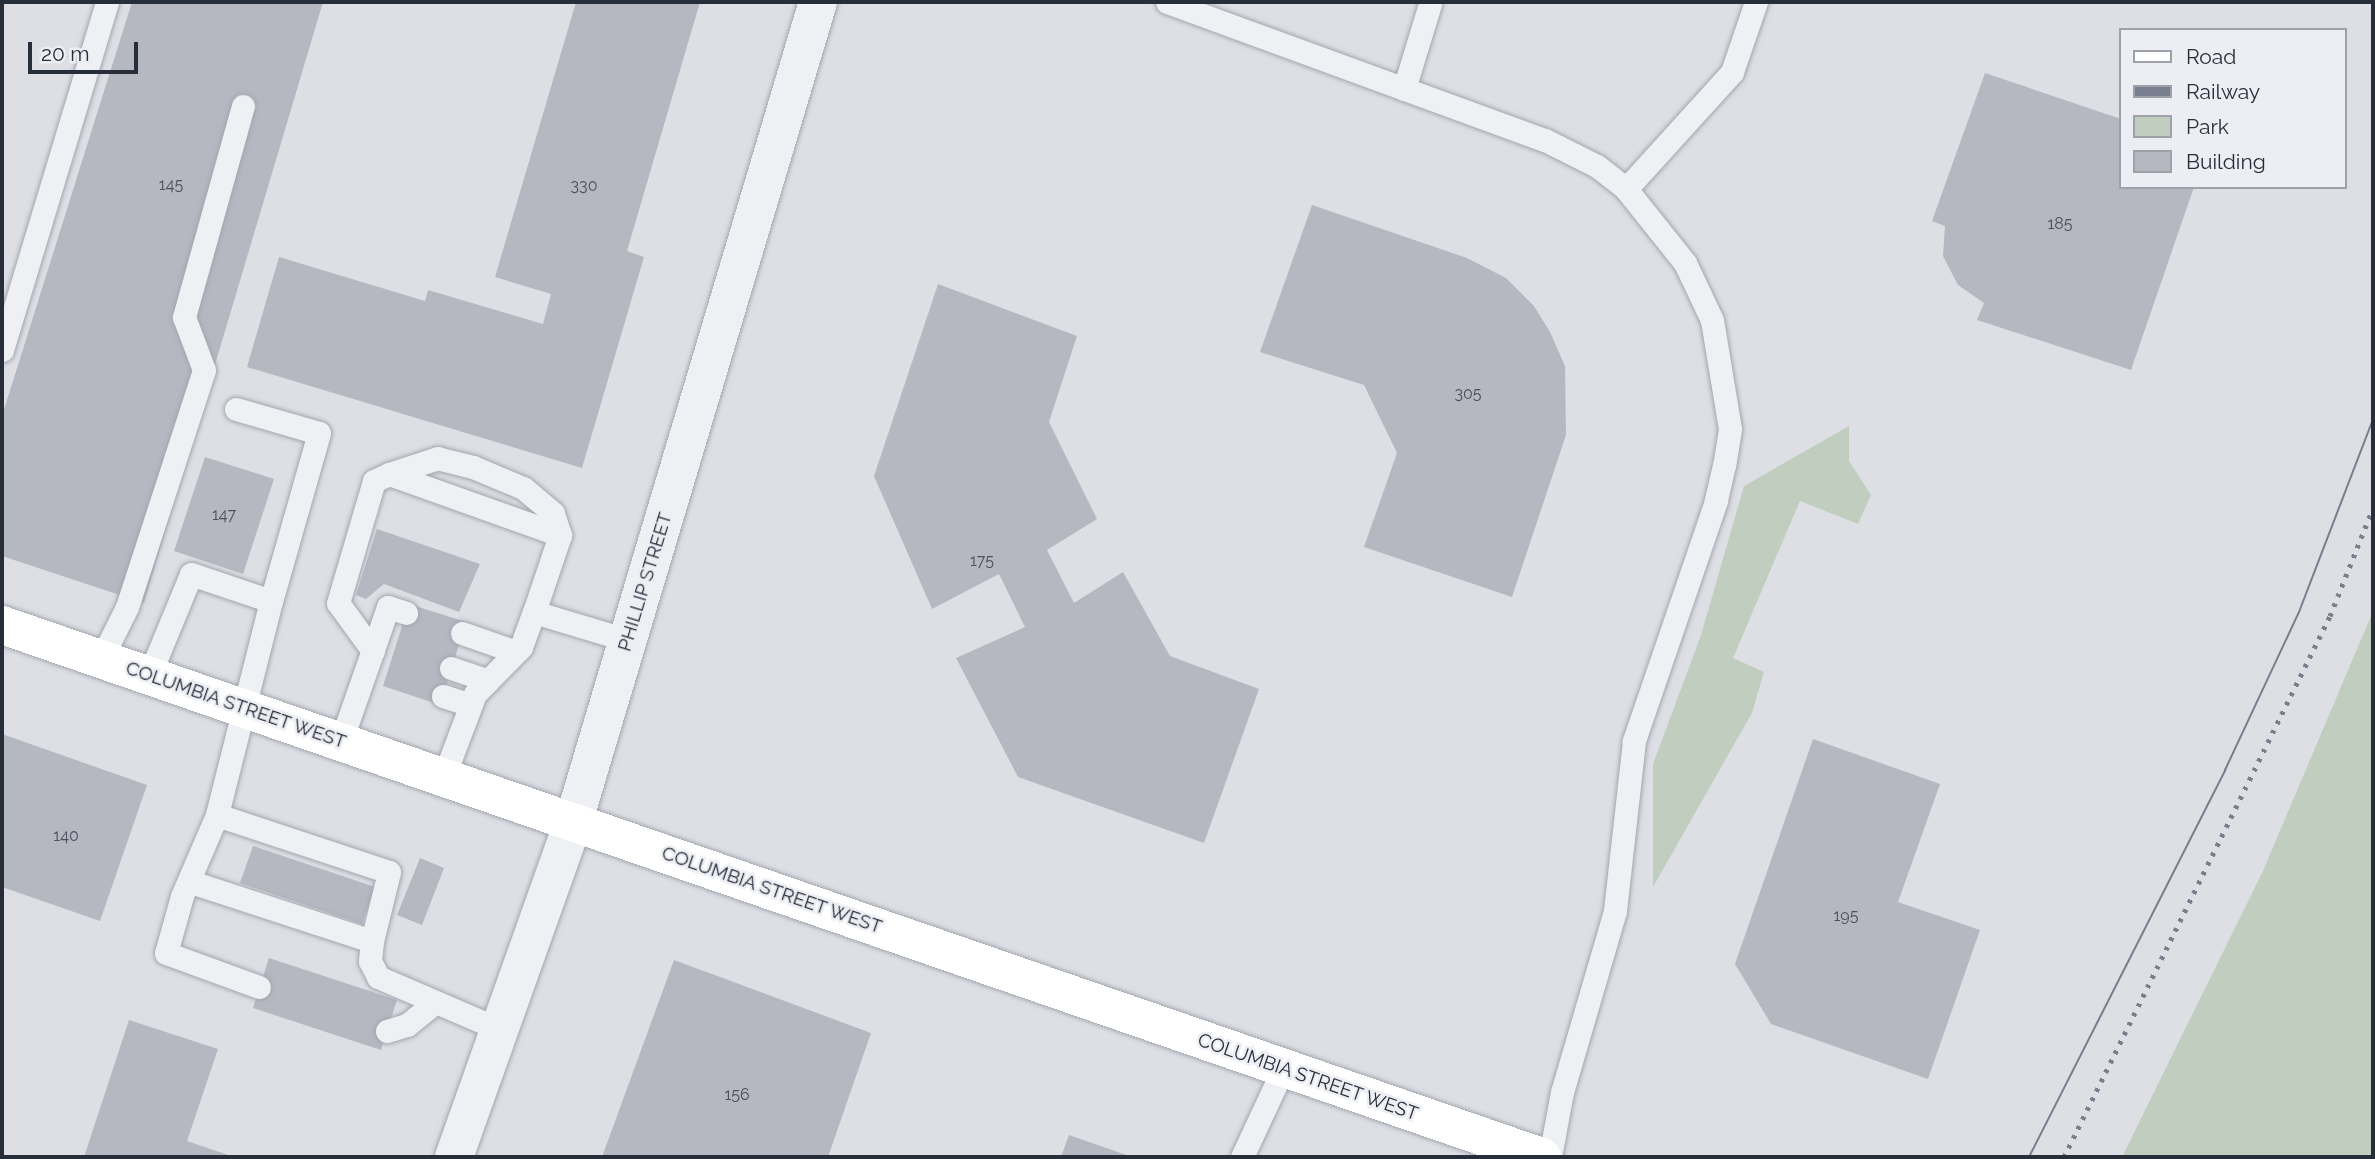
<!DOCTYPE html>
<html>
<head>
<meta charset="utf-8">
<style>
	body { margin:0 }
	#map { position:relative; width:2375px; height:1159px; overflow:hidden; background:#dddfe5; font-family:Raleway,sans-serif }
	div>[style] { position:absolute }
	.green>* { inset:0; background:#c1cebf }
	.building>* { inset:0; background:#b5b8c1 }
	.roads { filter:drop-shadow(0 0 2px #a3a6ae) drop-shadow(0 0 2px #a3a6ae) }
	.service>* { height:23px; margin:-11.5px; padding:0 11.5px; transform-origin:11.5px; border-radius:11.5px; background:#eff0f4 }
	.tertiary>* { height:38px; margin:-19px; padding:0 19px; transform-origin:19px; border-radius:19px; background:#eff0f4 }
	.secondary>* { height:38px; margin:-19px; padding:0 19px; transform-origin:19px; border-radius:19px; background:#fff }
	.tram>* { height:2px; margin:-1px; padding:0 1px; transform-origin:1px; border-radius:1px; background:#787e8d }
	.rail>* { height:5px; margin-top:-2.5px; transform-origin:0; background:repeating-linear-gradient(90deg,#787e8d 0 3.5px,transparent 0 10.5px) }
	span { translate:-50% -50%; white-space:nowrap; text-align:center; line-height:1.15; -webkit-text-stroke:5px #eceef3; paint-order:stroke }
	.number-label { font-size:16px; color:#4b505c }
	.number-label span { -webkit-text-stroke-width:0 }
	.street-label { font-size:19px; color:#282d3a }
	.frame { position:absolute; inset:0; border:4px solid #282d3a; pointer-events:none }
	.legend { position:absolute; left:2119px; top:28px; width:228px; height:161px; box-sizing:border-box; background:#eceef3; border:2px solid #9ea1a9; margin:0; padding:9px 12px; list-style:none; font-size:21px; color:#282d3a }
	.legend li { display:flex; align-items:center; gap:14px; height:35px }
	.legend b { width:35px; border:2px solid #9ea1a9 }
	.scale { position:absolute; left:28px; top:42px; width:110px; height:32px; box-sizing:border-box; border:4px solid #282d3a; border-top:0; padding-left:9px; font-size:21px; line-height:24px; white-space:nowrap; color:#282d3a; -webkit-text-stroke:5px #eceef3; paint-order:stroke }
</style>
</head>
<body>
<div id="map">
	<div class="green">
		<i style="clip-path:polygon(1849px 426px,1849px 461px,1871px 495px,1858px 524px,1800px 501px,1733px 658px,1764px 672px,1752px 713px,1653px 887px,1653px 764px,1701px 635px,1744px 486px)"></i>
		<i style="clip-path:polygon(2371px 616px,2373px 1157px,2122px 1157px,2262px 873px)"></i>
	</div>
	<div class="building">
		<i style="clip-path:polygon(132px 2px,323px 2px,144px 603px,2px 556px,2px 416px)"></i>
		<i style="clip-path:polygon(576px 2px,700px 2px,627px 251px,644px 257px,582px 468px,247px 367px,279px 257px,425px 301px,428px 290px,543px 324px,551px 294px,495px 277px)"></i>
		<i style="clip-path:polygon(1985px 73px,2121px 119px,2121px 187px,2194px 187px,2131px 370px,1977px 320px,1984px 303px,1958px 285px,1943px 256px,1945px 226px,1932px 221px)"></i>
		<i style="clip-path:polygon(1312px 205px,1467px 258px,1506px 278px,1534px 306px,1550px 332px,1565px 366px,1566px 435px,1512px 597px,1364px 547px,1397px 453px,1364px 385px,1260px 352px)"></i>
		<i style="clip-path:polygon(938px 284px,1077px 336px,1049px 422px,1097px 519px,1047px 550px,1074px 603px,1123px 572px,1170px 656px,1259px 689px,1204px 843px,1018px 777px,956px 658px,1025px 627px,999px 574px,932px 609px,874px 476px)"></i>
		<i style="clip-path:polygon(205px 457px,274px 479px,243px 574px,174px 551px)"></i>
		<i style="clip-path:polygon(377px 529px,480px 564px,459px 612px,384px 584px,366px 599px,356px 595px)"></i>
		<i style="clip-path:polygon(409px 604px,466px 622px,440px 705px,383px 686px)"></i>
		<i style="clip-path:polygon(2px 734px,147px 785px,100px 921px,2px 887px)"></i>
		<i style="clip-path:polygon(1813px 739px,1940px 784px,1898px 902px,1980px 930px,1928px 1079px,1771px 1024px,1735px 964px)"></i>
		<i style="clip-path:polygon(253px 846px,375px 887px,362px 924px,240px 883px)"></i>
		<i style="clip-path:polygon(420px 858px,444px 868px,422px 925px,397px 915px)"></i>
		<i style="clip-path:polygon(269px 958px,397px 1000px,381px 1050px,253px 1008px)"></i>
		<i style="clip-path:polygon(674px 960px,871px 1033px,828px 1157px,602px 1157px)"></i>
		<i style="clip-path:polygon(129px 1020px,218px 1049px,187px 1141px,234px 1157px,84px 1157px)"></i>
		<i style="clip-path:polygon(1069px 1135px,1132px 1157px,1061px 1157px)"></i>
	</div>
	<div class="roads">
		<div class="service">
			<i style="left:1167px;top:2px;width:402px;rotate:20.1deg"></i>
			<i style="left:1545px;top:140px;width:58px;rotate:26.6deg"></i>
			<i style="left:1597px;top:166px;width:37px;rotate:38deg"></i>
			<i style="left:1626px;top:189px;width:95px;rotate:51.4deg"></i>
			<i style="left:1685px;top:263px;width:63px;rotate:64.7deg"></i>
			<i style="left:1712px;top:320px;width:110px;rotate:80.6deg"></i>
			<i style="left:1730px;top:429px;width:36px;rotate:99deg"></i>
			<i style="left:1724px;top:465px;width:37px;rotate:103deg"></i>
			<i style="left:1716px;top:501px;width:254px;rotate:108.9deg"></i>
			<i style="left:1634px;top:741px;width:171px;rotate:96.4deg"></i>
			<i style="left:1615px;top:911px;width:189px;rotate:106.3deg"></i>
			<i style="left:1562px;top:1092px;width:66px;rotate:100.5deg"></i>
			<i style="left:1404px;top:89px;width:89px;rotate:-73deg"></i>
			<i style="left:1626px;top:189px;width:158px;rotate:-47.8deg"></i>
			<i style="left:1732px;top:72px;width:74px;rotate:-71.1deg"></i>
			<i style="left:2px;top:350px;width:363px;rotate:-73.2deg"></i>
			<i style="left:236px;top:409px;width:86px;rotate:16.1deg"></i>
			<i style="left:319px;top:433px;width:175px;rotate:105.9deg"></i>
			<i style="left:534px;top:612px;width:81px;rotate:-71.3deg"></i>
			<i style="left:560px;top:535px;width:23px;rotate:-108deg"></i>
			<i style="left:553px;top:513px;width:39px;rotate:-140deg"></i>
			<i style="left:523px;top:488px;width:54px;rotate:-157.2deg"></i>
			<i style="left:473px;top:467px;width:36px;rotate:-166deg"></i>
			<i style="left:438px;top:458px;width:52px;rotate:161.9deg"></i>
			<i style="left:389px;top:474px;width:182px;rotate:19.6deg"></i>
			<i style="left:462px;top:633px;width:57px;rotate:19.4deg"></i>
			<i style="left:373px;top:651px;width:59px;rotate:-126.1deg"></i>
			<i style="left:338px;top:603px;width:127px;rotate:-73.6deg"></i>
			<i style="left:374px;top:481px;width:17px;rotate:-25deg"></i>
			<i style="left:101px;top:659px;width:58px;rotate:-63.4deg"></i>
			<i style="left:127px;top:607px;width:249px;rotate:-72deg"></i>
			<i style="left:204px;top:370px;width:57px;rotate:-110.7deg"></i>
			<i style="left:184px;top:317px;width:219px;rotate:-74.4deg"></i>
			<i style="left:451px;top:668px;width:39px;rotate:19deg"></i>
			<i style="left:149px;top:676px;width:110px;rotate:-67.6deg"></i>
			<i style="left:191px;top:574px;width:84px;rotate:18.6deg"></i>
			<i style="left:271px;top:601px;width:221px;rotate:104.2deg"></i>
			<i style="left:217px;top:815px;width:181px;rotate:18.3deg"></i>
			<i style="left:389px;top:872px;width:71px;rotate:103.8deg"></i>
			<i style="left:372px;top:941px;width:20px;rotate:96deg"></i>
			<i style="left:370px;top:961px;width:18px;rotate:63deg"></i>
			<i style="left:378px;top:977px;width:132px;rotate:23.3deg"></i>
			<i style="left:443px;top:696px;width:29px;rotate:18deg"></i>
			<i style="left:341px;top:741px;width:142px;rotate:-70.7deg"></i>
			<i style="left:388px;top:607px;width:19px;rotate:18deg"></i>
			<i style="left:444px;top:776px;width:88px;rotate:-69.3deg"></i>
			<i style="left:475px;top:694px;width:66px;rotate:-45.6deg"></i>
			<i style="left:521px;top:647px;width:37px;rotate:-70deg"></i>
			<i style="left:534px;top:612px;width:97px;rotate:16.8deg"></i>
			<i style="left:217px;top:815px;width:88px;rotate:113.4deg"></i>
			<i style="left:182px;top:896px;width:59px;rotate:105.7deg"></i>
			<i style="left:166px;top:953px;width:99px;rotate:20.1deg"></i>
			<i style="left:191px;top:882px;width:190px;rotate:18.1deg"></i>
			<i style="left:387px;top:1031px;width:21px;rotate:-17deg"></i>
			<i style="left:407px;top:1025px;width:35px;rotate:-39deg"></i>
			<i style="left:1242px;top:1157px;width:97px;rotate:-65deg"></i>
		</div>
		<div class="tertiary">
			<i style="left:454px;top:1157px;width:358px;rotate:-70.4deg"></i>
			<i style="left:574px;top:820px;width:854px;rotate:-73.39deg"></i>
		</div>
		<div class="secondary">
			<i style="left:2px;top:625px;width:1629px;rotate:19.06deg"></i>
		</div>
	</div>
	<div class="tram">
		<i style="left:2029px;top:1157px;width:434px;rotate:-63.1deg"></i>
		<i style="left:2225px;top:770px;width:174px;rotate:-64.9deg"></i>
		<i style="left:2299px;top:612px;width:207px;rotate:-69deg"></i>
	</div>
	<div class="rail">
		<i style="left:2064px;top:1157px;width:603px;rotate:-63.82deg"></i>
		<i style="left:2330px;top:616px;width:116px;rotate:-68.3deg"></i>
	</div>
	<div class="number-label">
		<span style="left:171px;top:185px">145</span>
		<span style="left:584px;top:186px">330</span>
		<span style="left:2060px;top:224px">185</span>
		<span style="left:1468px;top:394px">305</span>
		<span style="left:224px;top:515px">147</span>
		<span style="left:982px;top:561px">175</span>
		<span style="left:66px;top:836px">140</span>
		<span style="left:1846px;top:916px">195</span>
		<span style="left:737px;top:1095px">156</span>
	</div>
	<div class="street-label">
		<span style="left:645px;top:582px;rotate:-73deg">PHILLIP STREET</span>
		<span style="left:236px;top:705px;rotate:19deg">COLUMBIA STREET WEST</span>
		<span style="left:772px;top:890px;rotate:19deg">COLUMBIA STREET WEST</span>
		<span style="left:1308px;top:1077px;rotate:19deg">COLUMBIA STREET WEST</span>
	</div>
	<div class="frame"></div>
	<ul class="legend">
	<li><b style="height:9px;background:#fff"></b>Road</li>
	<li><b style="height:9px;background:#787e8d"></b>Railway</li>
	<li><b style="height:19px;background:#c1cebf"></b>Park</li>
	<li><b style="height:19px;background:#b5b8c1"></b>Building</li>
	</ul>
	<div class="scale">20 m</div>
</div>
</body>
</html>
